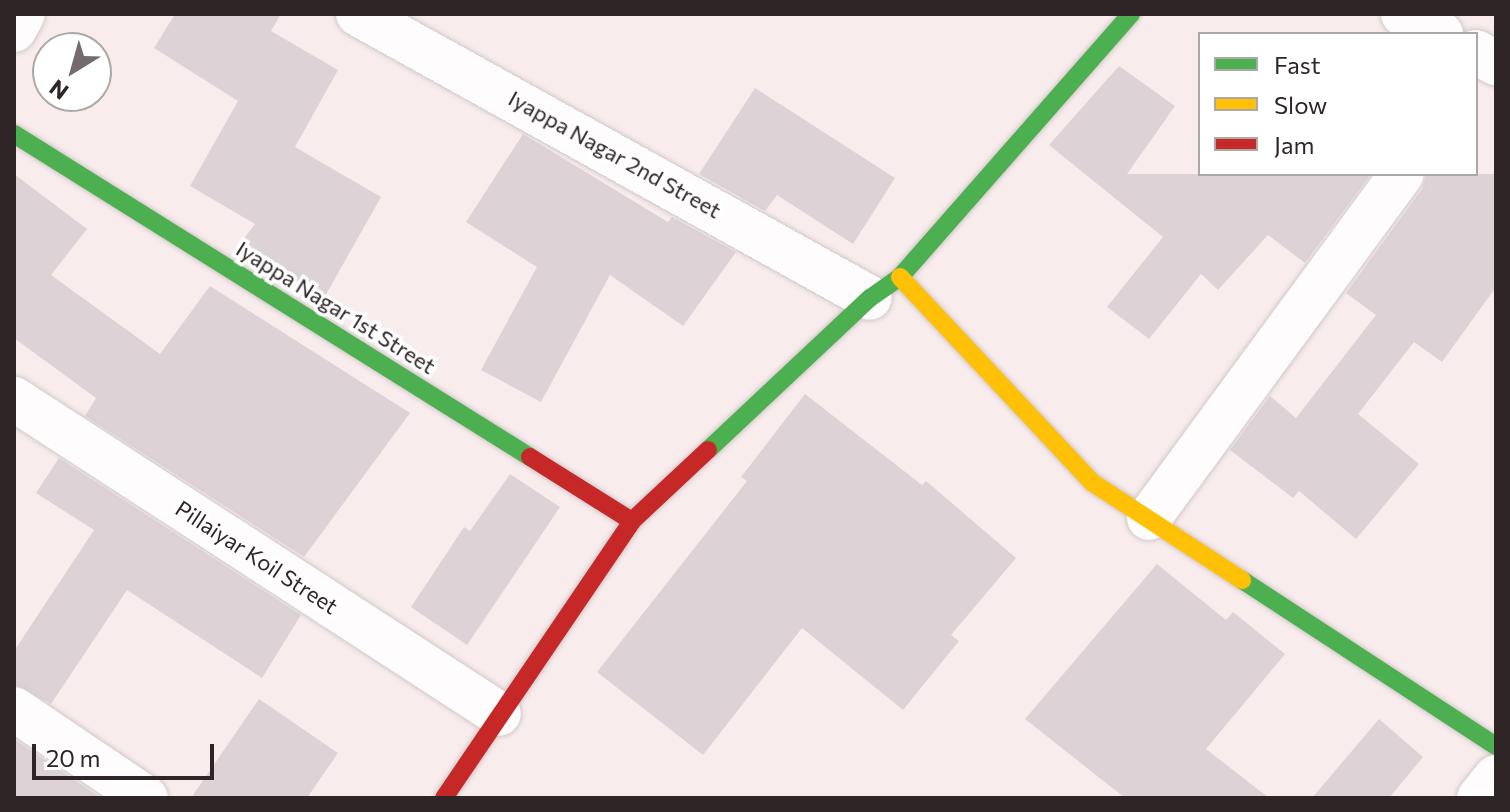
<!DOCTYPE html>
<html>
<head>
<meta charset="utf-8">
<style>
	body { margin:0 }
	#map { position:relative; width:1510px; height:812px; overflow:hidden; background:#f8eced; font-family:Commissioner,sans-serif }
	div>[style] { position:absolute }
	.building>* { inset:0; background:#ddd3d6 }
	.roads { filter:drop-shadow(0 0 2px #d2c7c8) drop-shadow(0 0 2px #d2c7c8) }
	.street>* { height:44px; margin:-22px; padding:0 22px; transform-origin:22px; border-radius:22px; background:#fefcfc }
	.fast>* { height:18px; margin:-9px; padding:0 9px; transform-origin:9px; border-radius:9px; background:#4caf50 }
	.slow>* { height:18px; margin:-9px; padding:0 9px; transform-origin:9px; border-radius:9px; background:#ffc107 }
	.jam>* { height:18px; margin:-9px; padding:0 9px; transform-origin:9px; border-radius:9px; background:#c62828 }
	span { translate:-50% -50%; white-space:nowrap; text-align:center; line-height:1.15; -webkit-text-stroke:7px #fff; paint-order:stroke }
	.street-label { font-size:22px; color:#2f2526 }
	.frame { position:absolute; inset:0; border:16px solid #2f2526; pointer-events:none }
	.legend { position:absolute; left:1198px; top:32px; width:280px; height:144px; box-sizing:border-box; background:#fff; border:2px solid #aca8a8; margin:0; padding:10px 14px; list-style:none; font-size:24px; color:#2f2526 }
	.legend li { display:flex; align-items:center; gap:16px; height:40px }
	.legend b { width:40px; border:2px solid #aca8a8 }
	.north { position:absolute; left:32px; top:32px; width:80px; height:80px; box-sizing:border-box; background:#fff; border:2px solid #aca8a8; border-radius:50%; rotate:217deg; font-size:22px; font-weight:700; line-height:32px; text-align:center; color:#2f2526 }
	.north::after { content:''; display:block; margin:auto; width:28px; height:36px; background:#756b6c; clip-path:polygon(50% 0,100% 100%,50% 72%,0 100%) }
	.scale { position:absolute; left:32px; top:744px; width:182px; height:36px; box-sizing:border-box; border:4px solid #2f2526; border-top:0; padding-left:10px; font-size:24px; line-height:28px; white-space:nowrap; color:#2f2526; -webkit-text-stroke:6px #fff; paint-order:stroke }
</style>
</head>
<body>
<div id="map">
	<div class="building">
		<i style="clip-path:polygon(175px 14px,281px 14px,271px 31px,338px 70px,295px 147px,381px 197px,324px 298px,239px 245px,255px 224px,190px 186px,238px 101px,154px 48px)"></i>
		<i style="clip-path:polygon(1119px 66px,1175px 106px,1127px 174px,1371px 174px,1305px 263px,1268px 235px,1218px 290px,1201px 274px,1149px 339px,1107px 307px,1163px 237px,1049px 145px)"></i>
		<i style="clip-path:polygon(755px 88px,895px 178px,853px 244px,777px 195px,765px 211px,699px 174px)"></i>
		<i style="clip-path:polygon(523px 134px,668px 222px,672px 217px,736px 252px,683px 326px,610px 275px,541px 402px,481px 370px,537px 267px,466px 222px)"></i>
		<i style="clip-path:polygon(14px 174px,87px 229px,51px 275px,160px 354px,210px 286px,410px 413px,304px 557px,85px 416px,96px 398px,14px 338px)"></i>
		<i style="clip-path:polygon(1427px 174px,1496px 174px,1496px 287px,1442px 362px,1414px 342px,1358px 414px,1419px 464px,1356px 539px,1299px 491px,1293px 498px,1230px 450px,1270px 396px,1296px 418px,1376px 315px,1346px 293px,1422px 189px)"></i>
		<i style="clip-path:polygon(805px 394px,922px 485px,926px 481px,1016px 558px,951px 635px,959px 641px,903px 710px,802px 628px,703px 755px,597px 672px,747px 481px,741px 477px)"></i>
		<i style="clip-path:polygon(59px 458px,301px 615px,262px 678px,127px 590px,51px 704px,14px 684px,14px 651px,94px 530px,36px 493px)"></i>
		<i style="clip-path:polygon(510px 474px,560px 507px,467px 645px,411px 607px,464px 527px,470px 531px)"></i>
		<i style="clip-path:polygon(1157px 564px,1226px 620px,1233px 612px,1285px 654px,1206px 749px,1269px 798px,1125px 798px,1025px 719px)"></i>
		<i style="clip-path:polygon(259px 699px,338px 753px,307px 798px,191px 798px)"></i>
		<i style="clip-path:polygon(1379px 719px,1423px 757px,1389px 798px,1312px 798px)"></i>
		<i style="clip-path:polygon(14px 739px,101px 798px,14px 798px)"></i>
	</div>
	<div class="roads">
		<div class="street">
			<i style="left:358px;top:14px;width:585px;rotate:29.02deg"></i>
			<i style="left:1403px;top:14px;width:43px;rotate:27.8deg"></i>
			<i style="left:14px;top:30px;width:18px;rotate:-61deg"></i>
			<i style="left:1476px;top:52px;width:23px;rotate:29deg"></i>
			<i style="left:14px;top:399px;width:578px;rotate:33deg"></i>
			<i style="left:1149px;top:518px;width:427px;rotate:-53.7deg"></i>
			<i style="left:14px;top:709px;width:159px;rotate:34deg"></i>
			<i style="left:1479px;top:798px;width:27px;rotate:-51deg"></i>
		</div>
		<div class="fast">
			<i style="left:14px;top:134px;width:609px;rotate:32.05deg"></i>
			<i style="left:708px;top:450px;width:222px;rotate:-43.2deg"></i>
			<i style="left:870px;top:298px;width:37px;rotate:-35deg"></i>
			<i style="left:900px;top:277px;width:350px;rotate:-48.7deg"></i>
			<i style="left:1242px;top:580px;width:303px;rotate:33.2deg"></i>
		</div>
		<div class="slow">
			<i style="left:900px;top:277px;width:282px;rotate:46.9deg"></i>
			<i style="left:1093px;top:483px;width:178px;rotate:33.1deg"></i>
		</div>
		<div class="jam">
			<i style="left:530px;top:457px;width:120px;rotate:32.1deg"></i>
			<i style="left:444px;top:798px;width:335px;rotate:-55.8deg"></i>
			<i style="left:632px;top:521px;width:104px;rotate:-43.1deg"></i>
		</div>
	</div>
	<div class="street-label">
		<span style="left:615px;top:154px;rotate:29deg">Iyappa Nagar 2nd Street</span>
		<span style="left:336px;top:307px;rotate:32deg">Iyappa Nagar 1st Street</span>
		<span style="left:257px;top:557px;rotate:33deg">Pillaiyar Koil Street</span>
	</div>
	<div class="frame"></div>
	<ul class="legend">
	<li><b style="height:10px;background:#4caf50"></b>Fast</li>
	<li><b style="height:10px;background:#ffc107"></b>Slow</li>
	<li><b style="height:10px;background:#c62828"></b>Jam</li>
	</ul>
	<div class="north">N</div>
	<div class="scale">20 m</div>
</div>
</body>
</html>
